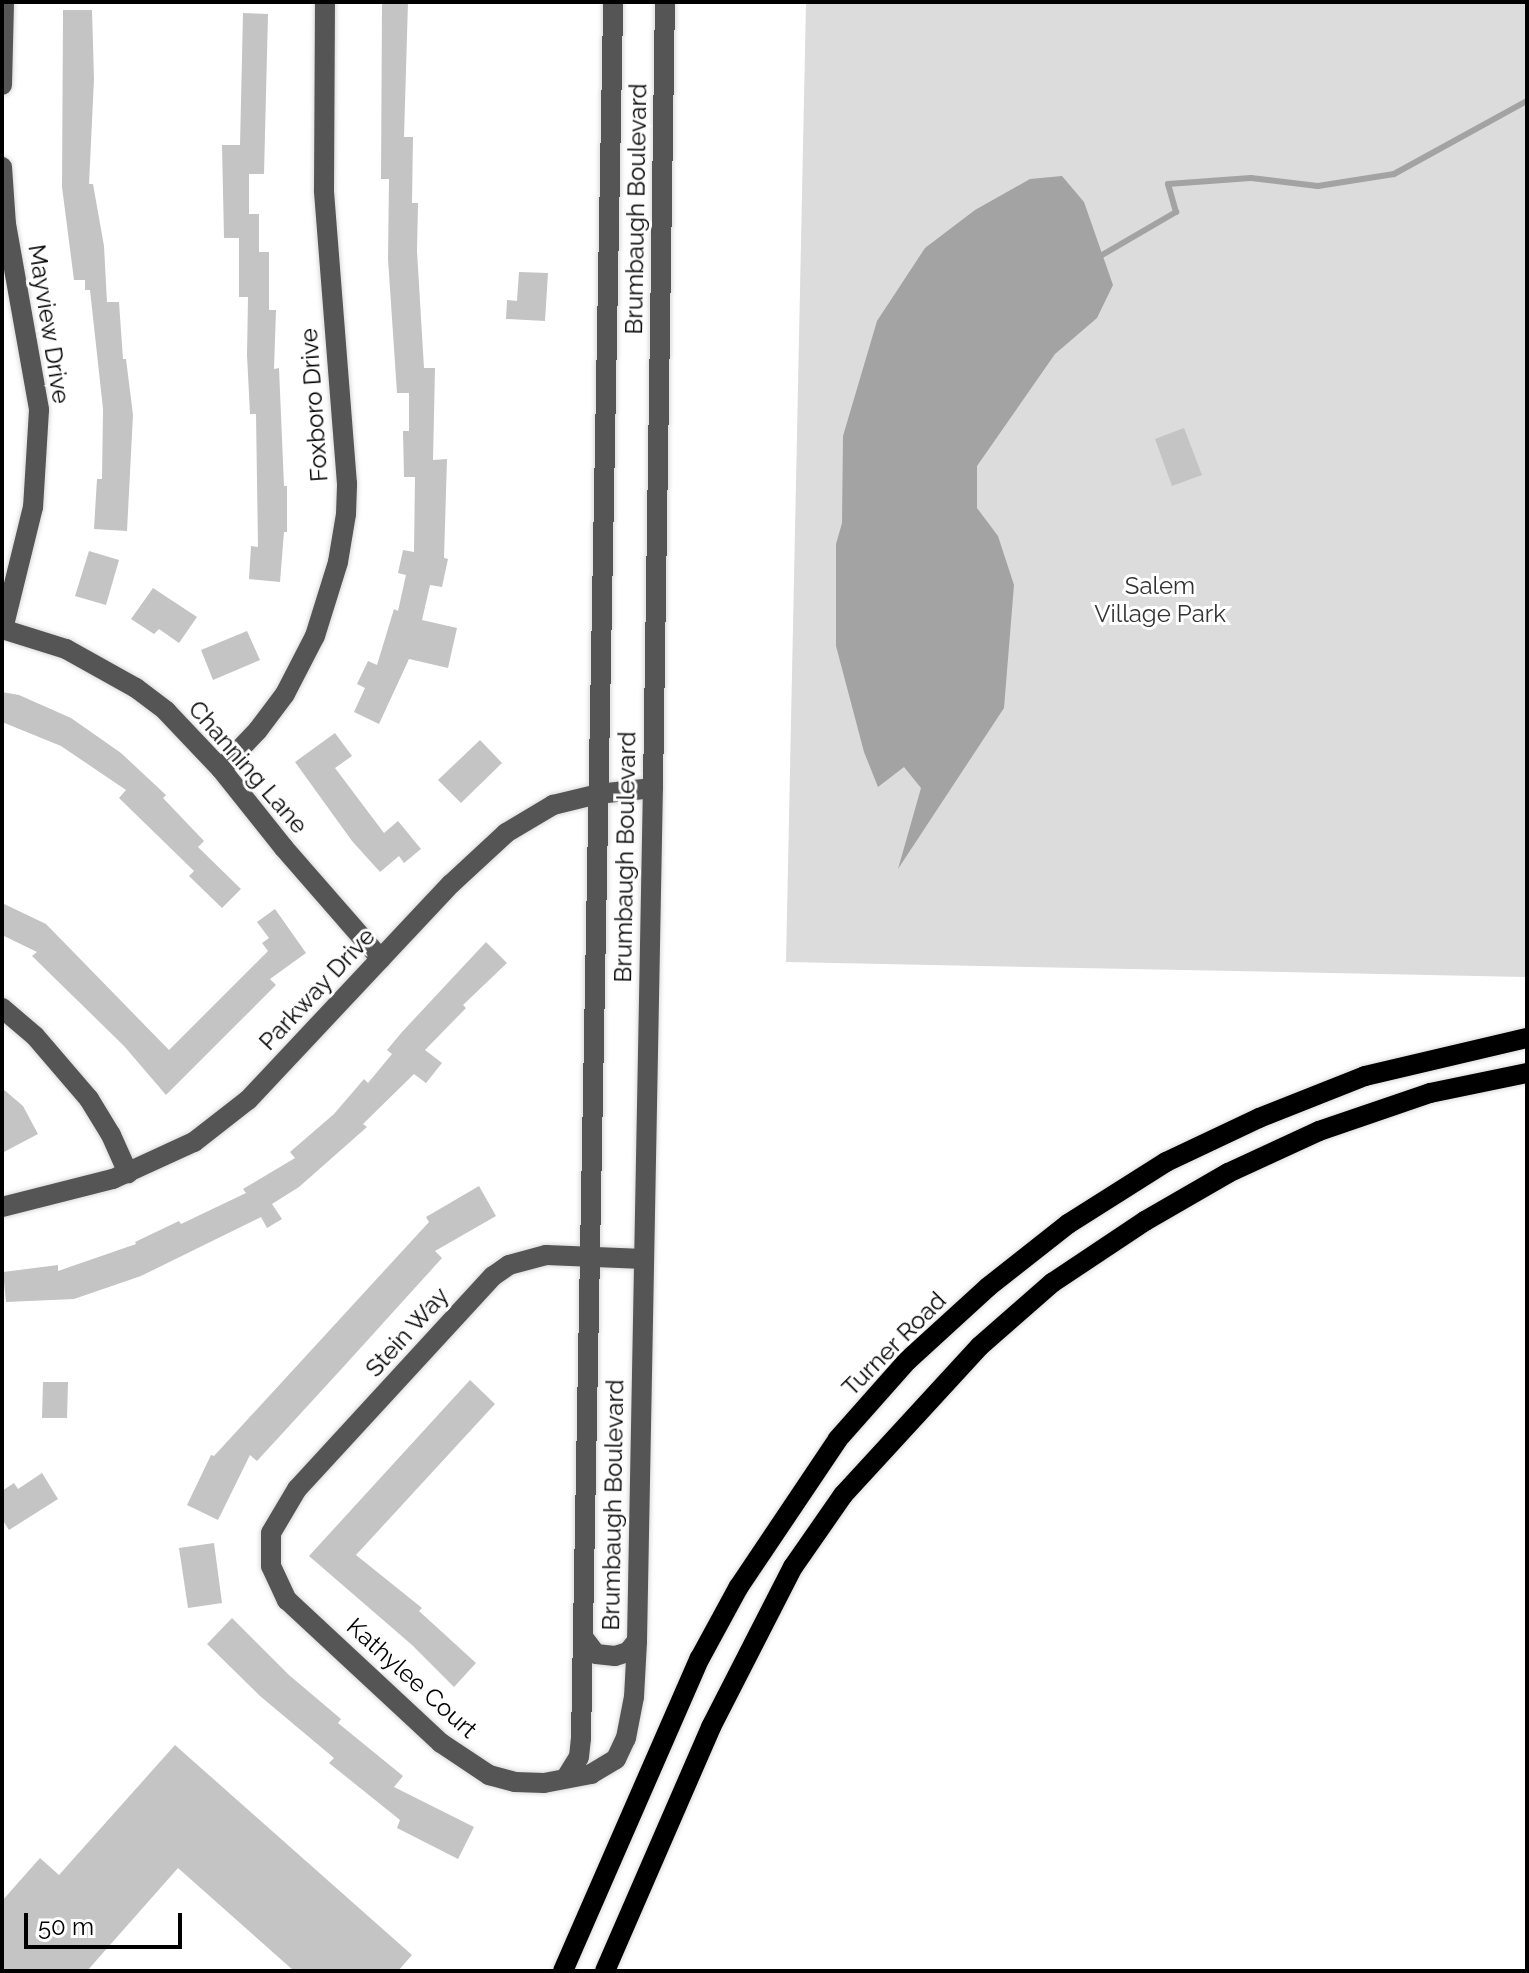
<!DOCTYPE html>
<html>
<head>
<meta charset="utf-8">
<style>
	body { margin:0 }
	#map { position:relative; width:1529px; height:1973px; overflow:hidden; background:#fff; font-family:Raleway,sans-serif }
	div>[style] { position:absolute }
	.green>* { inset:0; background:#dcdcdc }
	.water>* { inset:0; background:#a3a3a3 }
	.stream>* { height:6px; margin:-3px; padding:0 3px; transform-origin:3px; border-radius:3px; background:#a3a3a3 }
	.building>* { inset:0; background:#c4c4c4 }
	.roads { filter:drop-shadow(0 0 2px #dbdbdb) drop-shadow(0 0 2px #dbdbdb) }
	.minor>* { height:20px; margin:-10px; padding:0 10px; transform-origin:10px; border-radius:10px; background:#555 }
	.major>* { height:20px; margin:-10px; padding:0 10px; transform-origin:10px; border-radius:10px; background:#000 }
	span { translate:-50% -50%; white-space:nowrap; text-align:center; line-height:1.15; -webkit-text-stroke:6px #fff; paint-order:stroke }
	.street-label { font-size:24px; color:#000 }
	.park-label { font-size:24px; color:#333 }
	.frame { position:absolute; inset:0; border:4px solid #000; pointer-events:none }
	.scale { position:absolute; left:24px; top:1913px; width:158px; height:36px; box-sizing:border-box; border:4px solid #000; border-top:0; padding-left:10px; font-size:24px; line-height:28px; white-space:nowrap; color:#000; -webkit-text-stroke:6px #fff; paint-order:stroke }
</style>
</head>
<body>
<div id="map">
	<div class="green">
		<i style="clip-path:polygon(806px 2px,1527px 2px,1527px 977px,786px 962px)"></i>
	</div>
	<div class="water">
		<i style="clip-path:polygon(1062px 176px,1084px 202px,1113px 285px,1097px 318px,1055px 354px,977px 466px,977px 508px,998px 536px,1014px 585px,1004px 708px,898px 869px,921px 788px,904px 767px,878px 787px,864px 752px,836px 646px,836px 544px,842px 523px,843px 436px,877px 321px,925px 248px,975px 210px,1030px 179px)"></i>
	</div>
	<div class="stream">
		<i style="left:1102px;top:255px;width:86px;rotate:-30.2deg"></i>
		<i style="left:1176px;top:212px;width:29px;rotate:-106deg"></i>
		<i style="left:1168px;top:184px;width:83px;rotate:-4.1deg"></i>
		<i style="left:1251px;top:178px;width:67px;rotate:6.8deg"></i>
		<i style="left:1318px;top:186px;width:77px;rotate:-9deg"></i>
		<i style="left:1394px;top:174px;width:152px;rotate:-28.8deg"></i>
	</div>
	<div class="building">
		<i style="clip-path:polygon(382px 2px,408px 2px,404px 137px,413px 137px,412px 203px,418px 203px,417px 251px,424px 368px,435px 368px,433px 460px,447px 459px,444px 558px,448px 559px,442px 587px,430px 585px,422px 620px,457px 628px,448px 668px,409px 659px,379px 724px,354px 712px,365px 688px,357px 684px,368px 661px,377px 665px,394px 609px,398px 611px,406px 575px,398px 573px,403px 550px,414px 552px,415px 477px,404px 477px,403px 431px,409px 431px,409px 393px,397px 393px,388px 259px,389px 179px,381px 179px)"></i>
		<i style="clip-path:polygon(63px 10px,92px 10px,94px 79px,89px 184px,93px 184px,104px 246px,107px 302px,119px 302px,123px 359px,126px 359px,133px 415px,127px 531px,94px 529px,97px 479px,102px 479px,103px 409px,90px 290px,85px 290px,85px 280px,74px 280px,62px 187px)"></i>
		<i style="clip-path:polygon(243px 13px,268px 14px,264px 174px,249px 174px,249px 214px,259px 214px,259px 252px,269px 252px,269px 310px,276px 310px,274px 369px,279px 368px,284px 486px,287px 486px,287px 532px,284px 532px,280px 582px,249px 579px,251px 546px,258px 547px,256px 414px,250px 414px,247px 355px,248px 297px,239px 297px,239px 238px,224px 238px,222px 145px,240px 145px)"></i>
		<i style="clip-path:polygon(519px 272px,548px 273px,545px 321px,506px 319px,507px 300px,517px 301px)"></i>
		<i style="clip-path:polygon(1184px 428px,1202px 475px,1172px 486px,1155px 439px)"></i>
		<i style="clip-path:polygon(89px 551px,119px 560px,106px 605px,75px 596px)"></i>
		<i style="clip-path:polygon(153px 588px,197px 617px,179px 643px,159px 629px,154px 634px,131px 619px)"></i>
		<i style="clip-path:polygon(247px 631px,260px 660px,213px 680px,201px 650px)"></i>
		<i style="clip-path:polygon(2px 692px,19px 695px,71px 718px,121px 753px,166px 795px,163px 798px,204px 841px,198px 847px,241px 889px,222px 908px,189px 876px,194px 871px,119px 798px,126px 790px,61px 746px,2px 722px)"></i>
		<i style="clip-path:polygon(335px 733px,352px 756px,335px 768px,384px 833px,398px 821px,421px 849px,404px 863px,399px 856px,380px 872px,352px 841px,295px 762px)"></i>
		<i style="clip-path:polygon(480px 740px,502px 763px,461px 803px,438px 780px)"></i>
		<i style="clip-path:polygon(2px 903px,46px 924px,169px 1050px,268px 951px,262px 943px,269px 938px,257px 922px,275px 909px,306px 953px,270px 979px,276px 985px,166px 1095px,124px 1046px,32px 956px,37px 952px,2px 935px)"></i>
		<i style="clip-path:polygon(486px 942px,507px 963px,463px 1005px,466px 1008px,425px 1050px,442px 1063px,426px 1083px,414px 1074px,363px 1124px,367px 1127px,299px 1187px,272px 1204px,282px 1219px,267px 1228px,261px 1217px,141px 1276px,74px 1299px,6px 1302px,3px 1272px,58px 1265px,58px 1271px,136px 1244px,135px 1242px,179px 1221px,181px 1224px,246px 1193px,243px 1189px,295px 1158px,290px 1152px,334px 1114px,364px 1079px,368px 1083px,392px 1054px,387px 1050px,402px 1032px)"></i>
		<i style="clip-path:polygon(2px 1088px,23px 1106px,38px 1134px,2px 1153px)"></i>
		<i style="clip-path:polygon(479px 1186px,496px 1216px,435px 1251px,442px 1258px,346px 1364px,257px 1461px,250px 1455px,218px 1520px,187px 1505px,211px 1455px,214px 1456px,429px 1222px,426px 1217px)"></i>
		<i style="clip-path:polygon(470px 1380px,495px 1404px,356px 1555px,422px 1608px,419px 1611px,476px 1663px,454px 1687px,412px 1645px,309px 1556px)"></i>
		<i style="clip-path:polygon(43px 1382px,68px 1382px,67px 1418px,42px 1418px)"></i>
		<i style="clip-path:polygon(42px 1473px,58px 1499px,9px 1530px,2px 1519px,2px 1491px,14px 1483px,18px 1489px)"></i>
		<i style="clip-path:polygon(214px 1543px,222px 1603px,188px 1608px,179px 1548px)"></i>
		<i style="clip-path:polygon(232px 1618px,289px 1675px,341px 1719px,338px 1723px,403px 1776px,394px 1787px,474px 1827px,458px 1859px,397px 1828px,400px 1820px,329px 1763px,334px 1758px,260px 1696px,207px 1644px)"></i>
		<i style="clip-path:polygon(175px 1745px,412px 1955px,398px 1971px,294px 1971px,178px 1868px,87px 1971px,2px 1971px,2px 1901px,40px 1858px,59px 1875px)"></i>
	</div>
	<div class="roads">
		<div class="minor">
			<i style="left:2px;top:85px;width:83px;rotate:-88.6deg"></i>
			<i style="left:2px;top:167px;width:57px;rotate:86deg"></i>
			<i style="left:6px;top:224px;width:189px;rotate:79.9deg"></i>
			<i style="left:39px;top:410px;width:97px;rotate:93.5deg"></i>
			<i style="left:33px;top:507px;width:126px;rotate:103.8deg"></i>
			<i style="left:2px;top:629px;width:67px;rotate:17.4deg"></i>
			<i style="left:66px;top:649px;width:80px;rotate:29.1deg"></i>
			<i style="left:136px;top:688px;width:38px;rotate:37deg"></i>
			<i style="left:166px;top:711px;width:80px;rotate:46.5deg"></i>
			<i style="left:221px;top:769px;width:101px;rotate:51.4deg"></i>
			<i style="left:284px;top:848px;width:147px;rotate:48.9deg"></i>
			<i style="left:221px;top:769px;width:54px;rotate:-46.5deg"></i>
			<i style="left:258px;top:730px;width:45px;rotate:-53.1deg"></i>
			<i style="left:285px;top:694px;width:65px;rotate:-62.7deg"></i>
			<i style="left:315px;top:636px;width:77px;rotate:-72.7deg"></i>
			<i style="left:338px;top:562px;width:49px;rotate:-80.5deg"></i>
			<i style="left:346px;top:514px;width:30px;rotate:-88deg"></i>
			<i style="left:347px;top:484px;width:295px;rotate:-94.5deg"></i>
			<i style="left:324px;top:190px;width:188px;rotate:-89.7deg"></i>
			<i style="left:2px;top:1008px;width:43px;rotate:40.3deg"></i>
			<i style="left:35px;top:1036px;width:83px;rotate:49.4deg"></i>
			<i style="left:89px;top:1099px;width:42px;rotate:58.6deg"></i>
			<i style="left:111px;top:1135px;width:42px;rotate:65.9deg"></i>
			<i style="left:2px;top:1207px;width:114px;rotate:-14.2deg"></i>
			<i style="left:113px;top:1179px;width:89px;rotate:-24.6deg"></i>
			<i style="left:194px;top:1142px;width:68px;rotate:-37.9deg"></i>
			<i style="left:248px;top:1100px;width:296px;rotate:-46.8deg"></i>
			<i style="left:451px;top:884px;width:75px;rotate:-42.8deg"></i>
			<i style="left:506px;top:833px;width:55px;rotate:-30.8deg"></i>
			<i style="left:553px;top:805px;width:46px;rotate:-13.7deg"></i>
			<i style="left:598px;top:794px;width:55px;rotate:-6.2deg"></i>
			<i style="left:644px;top:1259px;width:98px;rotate:-177.7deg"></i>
			<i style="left:546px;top:1255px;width:38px;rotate:165deg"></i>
			<i style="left:509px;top:1265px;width:19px;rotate:145deg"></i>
			<i style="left:493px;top:1276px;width:289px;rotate:132.6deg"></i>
			<i style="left:297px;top:1489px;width:51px;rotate:120.6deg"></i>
			<i style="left:271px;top:1533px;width:33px;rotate:90deg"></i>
			<i style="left:271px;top:1566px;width:38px;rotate:65deg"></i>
			<i style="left:287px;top:1600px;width:210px;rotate:42.9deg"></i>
			<i style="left:441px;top:1743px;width:58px;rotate:33.7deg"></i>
			<i style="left:489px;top:1775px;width:27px;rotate:15deg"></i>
			<i style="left:515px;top:1782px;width:29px;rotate:2deg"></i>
			<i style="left:544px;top:1783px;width:48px;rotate:-10.8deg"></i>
			<i style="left:591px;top:1774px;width:29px;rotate:-31deg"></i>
			<i style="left:616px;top:1759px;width:23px;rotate:-65deg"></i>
			<i style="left:626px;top:1738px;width:42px;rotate:-79deg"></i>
			<i style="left:634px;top:1697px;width:56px;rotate:-86.9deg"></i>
			<i style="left:637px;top:1641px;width:853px;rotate:-88.93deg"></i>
			<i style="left:653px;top:788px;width:786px;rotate:-89.13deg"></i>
			<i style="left:583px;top:1637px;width:21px;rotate:53deg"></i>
			<i style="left:596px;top:1654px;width:19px;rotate:6deg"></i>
			<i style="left:615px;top:1656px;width:14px;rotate:-17deg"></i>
			<i style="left:628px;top:1652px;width:14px;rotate:-51deg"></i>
			<i style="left:567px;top:1776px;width:22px;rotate:-58deg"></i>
			<i style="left:579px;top:1757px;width:18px;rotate:-84deg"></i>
			<i style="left:581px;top:1739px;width:1737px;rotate:-88.94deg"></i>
		</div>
		<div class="major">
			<i style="left:563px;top:1971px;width:342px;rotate:-66.4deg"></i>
			<i style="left:700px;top:1658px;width:80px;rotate:-61.5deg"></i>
			<i style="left:738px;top:1588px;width:179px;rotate:-56.1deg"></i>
			<i style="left:838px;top:1439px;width:104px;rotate:-48.5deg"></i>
			<i style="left:907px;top:1361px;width:110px;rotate:-42.4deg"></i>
			<i style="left:988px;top:1287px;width:102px;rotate:-38.2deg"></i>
			<i style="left:1068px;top:1224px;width:116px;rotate:-32.3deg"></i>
			<i style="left:1166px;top:1162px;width:103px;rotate:-25.3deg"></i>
			<i style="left:1259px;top:1118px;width:114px;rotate:-21.6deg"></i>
			<i style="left:1365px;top:1076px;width:166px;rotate:-13.2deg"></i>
			<i style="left:605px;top:1971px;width:266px;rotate:-66.5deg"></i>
			<i style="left:711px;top:1727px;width:180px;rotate:-62.9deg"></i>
			<i style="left:793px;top:1567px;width:88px;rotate:-55.2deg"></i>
			<i style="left:843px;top:1495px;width:202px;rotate:-47.4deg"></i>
			<i style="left:980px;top:1346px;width:96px;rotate:-41.2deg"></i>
			<i style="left:1052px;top:1283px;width:112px;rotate:-33.7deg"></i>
			<i style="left:1145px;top:1221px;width:96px;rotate:-30deg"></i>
			<i style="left:1228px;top:1173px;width:100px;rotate:-24.8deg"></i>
			<i style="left:1319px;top:1131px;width:117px;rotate:-18.9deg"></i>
			<i style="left:1430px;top:1093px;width:99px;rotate:-11.7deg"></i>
		</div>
	</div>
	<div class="street-label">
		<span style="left:636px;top:209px;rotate:-89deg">Brumbaugh Boulevard</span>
		<span style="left:49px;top:324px;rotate:81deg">Mayview Drive</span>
		<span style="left:314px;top:405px;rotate:-94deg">Foxboro Drive</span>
		<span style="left:248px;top:767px;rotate:49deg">Channing Lane</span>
		<span style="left:625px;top:857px;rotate:-89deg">Brumbaugh Boulevard</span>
		<span style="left:317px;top:989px;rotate:-47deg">Parkway Drive</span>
		<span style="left:407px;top:1332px;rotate:-48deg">Stein Way</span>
		<span style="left:894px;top:1344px;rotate:-45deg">Turner Road</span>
		<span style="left:613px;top:1505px;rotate:-89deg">Brumbaugh Boulevard</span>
		<span style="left:412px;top:1678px;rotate:42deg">Kathylee Court</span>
	</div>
	<div class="park-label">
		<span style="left:1160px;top:600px">Salem<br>Village Park</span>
	</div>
	<div class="frame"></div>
	<div class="scale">50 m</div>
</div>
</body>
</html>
